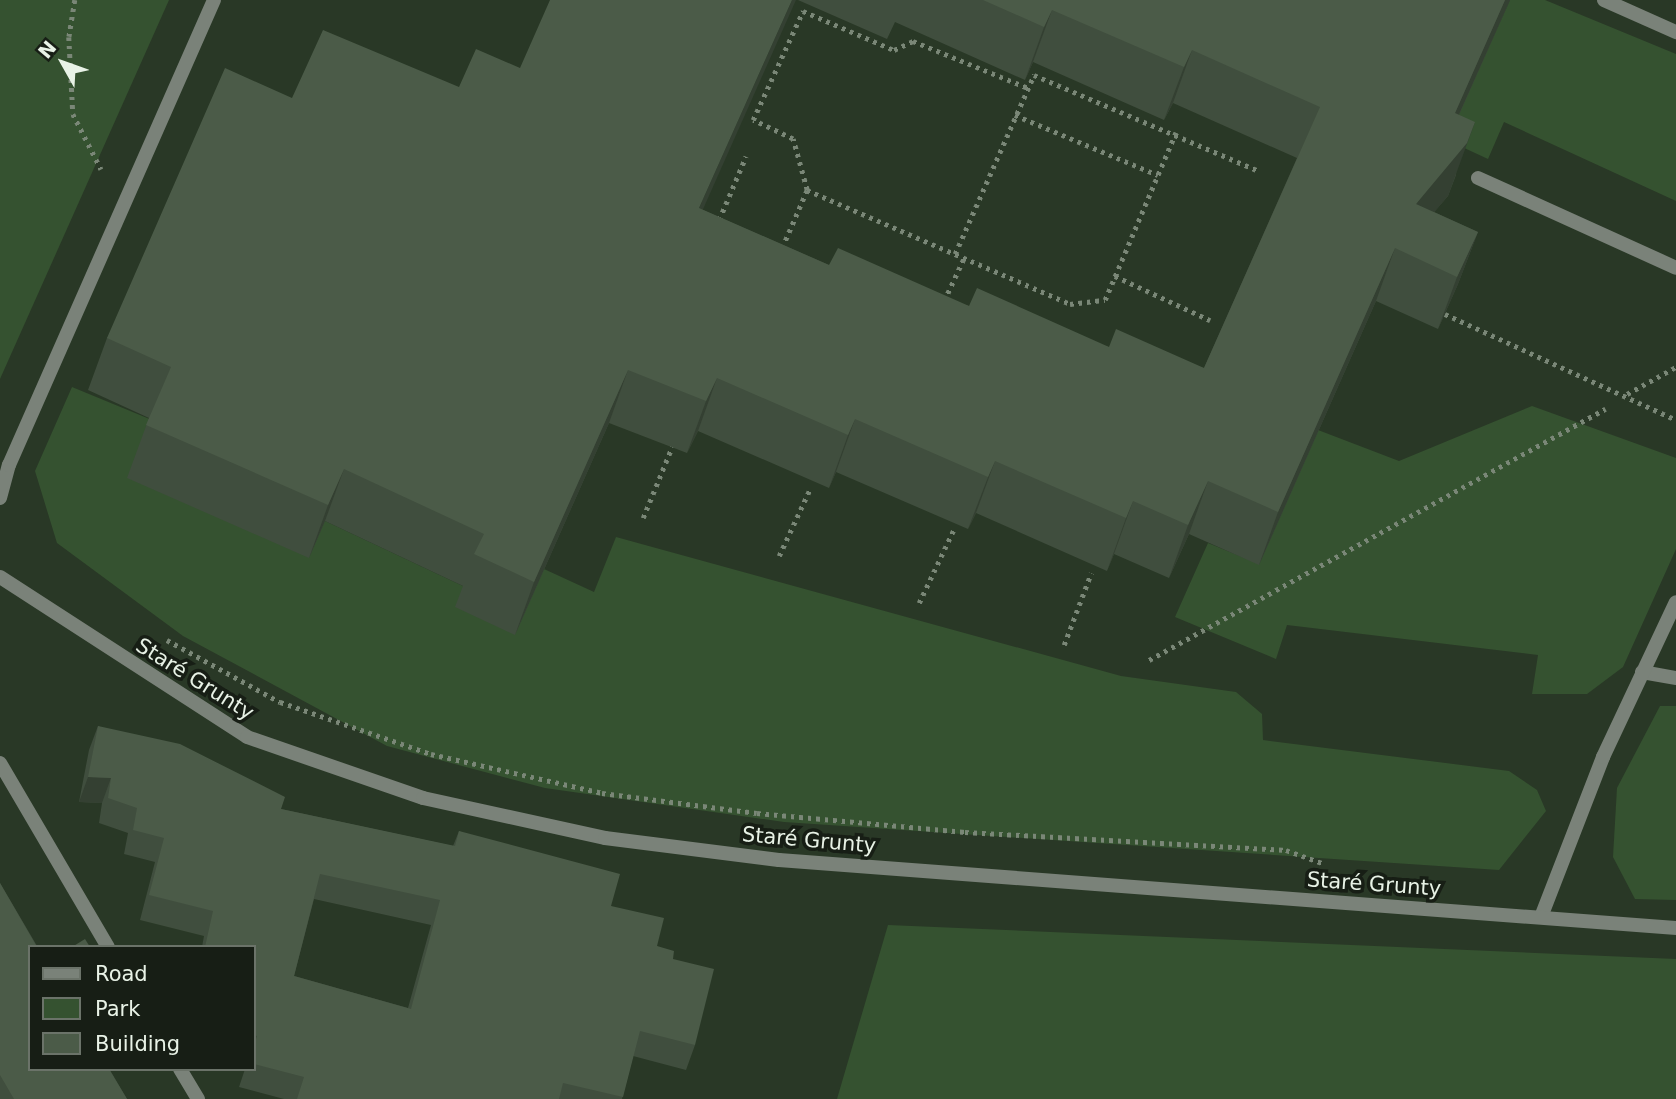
<!DOCTYPE html>
<html>
<head>
<meta charset="utf-8">
<style>
	body { margin:0 }
	#map { position:relative; width:1676px; height:1099px; overflow:hidden; background:#293826; font-family:"DejaVu Sans",sans-serif }
	div>[style] { position:absolute }
	.green>* { inset:0; background:#355230 }
	.path>* { height:4.5px; margin-top:-2.25px; transform-origin:0; background:repeating-linear-gradient(90deg,#7a8777 0 3.5px,transparent 0 8.5px) }
	.service>* { height:14px; margin:-7px; padding:0 7px; transform-origin:7px; border-radius:7px; background:#7a8279 }
	.minor>* { height:14px; margin:-7px; padding:0 7px; transform-origin:7px; border-radius:7px; background:#7a8279 }
	.wall>* { inset:0; background:#404e3e }
	.shaded-wall>* { inset:0; background:#344032 }
	.building>* { inset:0; background:#4b5b48 }
	span { translate:-50% -50%; white-space:nowrap; text-align:center; line-height:1.15; -webkit-text-stroke:7px #171e15; paint-order:stroke }
	.street-label { font-size:21px; color:#e8f2e6 }
	.legend { position:absolute; left:28px; top:945px; width:228px; height:126px; box-sizing:border-box; background:#171e15; border:2px solid #6b7369; margin:0; padding:9px 12px; list-style:none; font-size:21px; color:#e8f2e6 }
	.legend li { display:flex; align-items:center; gap:14px; height:35px }
	.legend b { width:35px; border:2px solid #6b7369 }
	.north { position:absolute; left:28px; top:28px; width:70px; height:70px; -webkit-text-stroke:5px #171e15; paint-order:stroke; rotate:310deg; font-size:19px; font-weight:700; line-height:28px; text-align:center; color:#e8f2e6 }
	.north::after { content:''; display:block; margin:auto; width:24px; height:32px; background:#e8f2e6; clip-path:polygon(50% 0,100% 100%,50% 72%,0 100%) }
</style>
</head>
<body>
<div id="map">
	<div class="green">
		<i style="clip-path:polygon(0 0,169px 0,0 379px)"></i>
		<i style="clip-path:polygon(1510px 0,1545px 0,1676px 54px,1676px 201px,1504px 122px,1488px 159px,1447px 140px)"></i>
		<i style="clip-path:polygon(72px 387px,152px 420px,325px 521px,465px 587px,544px 569px,594px 592px,616px 537px,1121px 676px,1236px 692px,1262px 714px,1263px 740px,1509px 771px,1537px 790px,1546px 811px,1499px 870px,784px 822px,545px 788px,387px 746px,183px 636px,57px 543px,35px 471px)"></i>
		<i style="clip-path:polygon(1532px 406px,1676px 458px,1676px 549px,1623px 667px,1587px 694px,1532px 694px,1538px 655px,1287px 625px,1276px 659px,1175px 617px,1208px 543px,1259px 564px,1318px 430px,1399px 461px)"></i>
		<i style="clip-path:polygon(1660px 706px,1676px 706px,1676px 900px,1635px 899px,1613px 857px,1617px 788px)"></i>
		<i style="clip-path:polygon(888px 925px,1676px 959px,1676px 1099px,837px 1099px)"></i>
	</div>
	<div class="path">
		<i style="left:75px;top:0;width:37px;rotate:99deg"></i>
		<i style="left:69px;top:37px;width:77px;rotate:87deg"></i>
		<i style="left:73px;top:114px;width:62px;rotate:63deg"></i>
		<i style="left:1015px;top:115px;width:155px;rotate:22.8deg"></i>
		<i style="left:807px;top:190px;width:287px;rotate:23.4deg"></i>
		<i style="left:1070px;top:304px;width:35px;rotate:-7deg"></i>
		<i style="left:1105px;top:300px;width:182px;rotate:-67.1deg"></i>
		<i style="left:719px;top:220px;width:69px;rotate:-67.1deg"></i>
		<i style="left:782px;top:248px;width:63px;rotate:-66.7deg"></i>
		<i style="left:807px;top:190px;width:53px;rotate:-105.4deg"></i>
		<i style="left:793px;top:139px;width:44px;rotate:-154.6deg"></i>
		<i style="left:753px;top:120px;width:120px;rotate:-65.4deg"></i>
		<i style="left:803px;top:11px;width:99px;rotate:23.2deg"></i>
		<i style="left:894px;top:50px;width:21px;rotate:-25deg"></i>
		<i style="left:913px;top:41px;width:124px;rotate:22.2deg"></i>
		<i style="left:955px;top:254px;width:196px;rotate:-66.2deg"></i>
		<i style="left:1034px;top:75px;width:245px;rotate:23.1deg"></i>
		<i style="left:1115px;top:276px;width:105px;rotate:24.9deg"></i>
		<i style="left:944px;top:301px;width:47px;rotate:-65.1deg"></i>
		<i style="left:1445px;top:314px;width:254px;rotate:24.6deg"></i>
		<i style="left:1627px;top:394px;width:56px;rotate:-28.9deg"></i>
		<i style="left:643px;top:518px;width:77px;rotate:-67.8deg"></i>
		<i style="left:779px;top:556px;width:74px;rotate:-65.2deg"></i>
		<i style="left:919px;top:603px;width:80px;rotate:-64.7deg"></i>
		<i style="left:167px;top:640px;width:129px;rotate:28.8deg"></i>
		<i style="left:280px;top:702px;width:160px;rotate:19deg"></i>
		<i style="left:431px;top:754px;width:175px;rotate:12.8deg"></i>
		<i style="left:602px;top:793px;width:156px;rotate:7.4deg"></i>
		<i style="left:757px;top:813px;width:209px;rotate:5.2deg"></i>
		<i style="left:965px;top:832px;width:322px;rotate:3.2deg"></i>
		<i style="left:1286px;top:850px;width:41px;rotate:19.7deg"></i>
		<i style="left:1064px;top:645px;width:77px;rotate:-69.4deg"></i>
		<i style="left:1149px;top:660px;width:521px;rotate:-28.83deg"></i>
	</div>
	<div class="service">
		<i style="left:1604px;top:0;width:79px;rotate:24deg"></i>
		<i style="left:1478px;top:178px;width:217px;rotate:24.4deg"></i>
		<i style="left:0;top:498px;width:34px;rotate:-75deg"></i>
		<i style="left:9px;top:465px;width:508px;rotate:-66.21deg"></i>
		<i style="left:1642px;top:672px;width:35px;rotate:10deg"></i>
		<i style="left:1541px;top:917px;width:172px;rotate:-68.8deg"></i>
		<i style="left:1603px;top:757px;width:171px;rotate:-64.8deg"></i>
	</div>
	<div class="minor">
		<i style="left:0;top:577px;width:294px;rotate:32.9deg"></i>
		<i style="left:247px;top:737px;width:186px;rotate:19.1deg"></i>
		<i style="left:423px;top:798px;width:186px;rotate:12.4deg"></i>
		<i style="left:605px;top:838px;width:175px;rotate:7.2deg"></i>
		<i style="left:779px;top:860px;width:900px;rotate:4.34deg"></i>
		<i style="left:0;top:763px;width:213px;rotate:59.6deg"></i>
		<i style="left:180px;top:1069px;width:35px;rotate:59deg"></i>
	</div>
	<div class="wall">
		<i style="clip-path:polygon(798px 0,1510px 0,1459px 115px,1456px 175px,1448px 196px,1434px 212px,1478px 232px,1458px 284px,1438px 329px,1376px 301px,1259px 565px,1189px 534px,1169px 578px,1114px 554px,1107px 571px,976px 513px,968px 529px,836px 472px,829px 488px,698px 431px,687px 453px,609px 423px,515px 635px,455px 607px,463px 586px,325px 521px,309px 558px,127px 478px,149px 418px,88px 390px,107px 338px,292px 98px,703px 210px,829px 265px,1109px 347px,1204px 368px,1297px 158px,1173px 103px,1164px 120px,1033px 62px,1025px 80px,895px 22px,887px 39px)"></i>
		<i style="clip-path:polygon(evenodd,98px 726px,281px 809px,453px 846px,459px 831px,611px 906px,657px 946px,673px 959px,695px 1045px,686px 1070px,633px 1056px,622px 1099px,284px 1099px,239px 1087px,245px 1069px,254px 1069px,254px 947px,202px 947px,204px 936px,140px 920px,155px 862px,124px 854px,128px 833px,99px 823px,102px 803px,79px 802px,89px 750px,98px 726px,314px 899px,431px 925px,408px 1008px,294px 976px,314px 899px)"></i>
		<i style="clip-path:polygon(0 883px,127px 1099px,0 1099px)"></i>
	</div>
	<div class="shaded-wall">
		<i style="clip-path:polygon(792px 0,796px 0,680px 261px,699px 208px)"></i>
		<i style="clip-path:polygon(1505px 0,1510px 0,1436px 166px,1455px 113px)"></i>
		<i style="clip-path:polygon(1052px 10px,1033px 62px,1025px 80px,1044px 27px)"></i>
		<i style="clip-path:polygon(1192px 50px,1173px 103px,1164px 120px,1184px 67px)"></i>
		<i style="clip-path:polygon(1475px 122px,1448px 196px,1401px 251px,1416px 204px)"></i>
		<i style="clip-path:polygon(1478px 232px,1458px 284px,1438px 329px,1457px 277px)"></i>
		<i style="clip-path:polygon(1395px 248px,1376px 301px,1259px 565px,1278px 512px)"></i>
		<i style="clip-path:polygon(628px 370px,609px 423px,515px 635px,534px 582px)"></i>
		<i style="clip-path:polygon(717px 378px,698px 431px,687px 453px,706px 401px)"></i>
		<i style="clip-path:polygon(855px 419px,836px 472px,829px 488px,848px 435px)"></i>
		<i style="clip-path:polygon(995px 461px,976px 513px,968px 529px,988px 477px)"></i>
		<i style="clip-path:polygon(344px 469px,325px 521px,309px 558px,328px 505px)"></i>
		<i style="clip-path:polygon(1208px 481px,1189px 534px,1169px 578px,1188px 525px)"></i>
		<i style="clip-path:polygon(1133px 501px,1114px 554px,1107px 571px,1126px 518px)"></i>
		<i style="clip-path:polygon(88px 777px,111px 778px,102px 803px,79px 802px)"></i>
	</div>
	<div class="building">
		<i style="clip-path:polygon(550px 0,792px 0,699px 208px,829px 265px,838px 248px,969px 306px,977px 288px,1109px 347px,1116px 329px,1204px 368px,1320px 107px,1192px 50px,1184px 67px,1052px 10px,1044px 27px,983px 0,1505px 0,1455px 113px,1475px 122px,1467px 143px,1416px 204px,1478px 232px,1457px 277px,1395px 248px,1278px 512px,1208px 481px,1188px 525px,1133px 501px,1126px 518px,995px 461px,988px 477px,855px 419px,848px 435px,717px 378px,706px 401px,628px 370px,534px 582px,474px 554px,484px 534px,344px 469px,328px 505px,146px 425px,171px 367px,107px 338px,225px 68px,292px 98px,323px 30px,459px 87px,476px 49px,520px 68px)"></i>
		<i style="clip-path:polygon(evenodd,98px 726px,180px 744px,285px 797px,281px 809px,455px 846px,459px 831px,620px 874px,611px 906px,664px 918px,657px 946px,674px 951px,673px 959px,714px 969px,695px 1045px,640px 1031px,623px 1097px,563px 1083px,559px 1099px,297px 1099px,304px 1077px,254px 1064px,254px 1045px,257px 1036px,254px 1035px,254px 1001px,255px 995px,254px 995px,254px 947px,205px 947px,213px 911px,149px 895px,164px 838px,133px 830px,137px 808px,108px 798px,111px 778px,88px 777px,98px 726px,320px 874px,440px 900px,411px 1009px,294px 976px,320px 874px)"></i>
		<i style="clip-path:polygon(0 883px,37px 947px,30px 947px,30px 1069px,109px 1069px,127px 1099px,14px 1099px,0 1075px)"></i>
		<i style="clip-path:polygon(85px 939px,90px 947px,72px 947px)"></i>
	</div>
	<div class="street-label">
		<span style="left:195px;top:679px;rotate:32deg">Staré Grunty</span>
		<span style="left:809px;top:840px;rotate:5deg">Staré Grunty</span>
		<span style="left:1374px;top:884px;rotate:4deg">Staré Grunty</span>
	</div>
	<ul class="legend">
	<li><b style="height:9px;background:#7a8279"></b>Road</li>
	<li><b style="height:19px;background:#355230"></b>Park</li>
	<li><b style="height:19px;background:#4b5b48"></b>Building</li>
	</ul>
	<div class="north">N</div>
</div>
</body>
</html>
